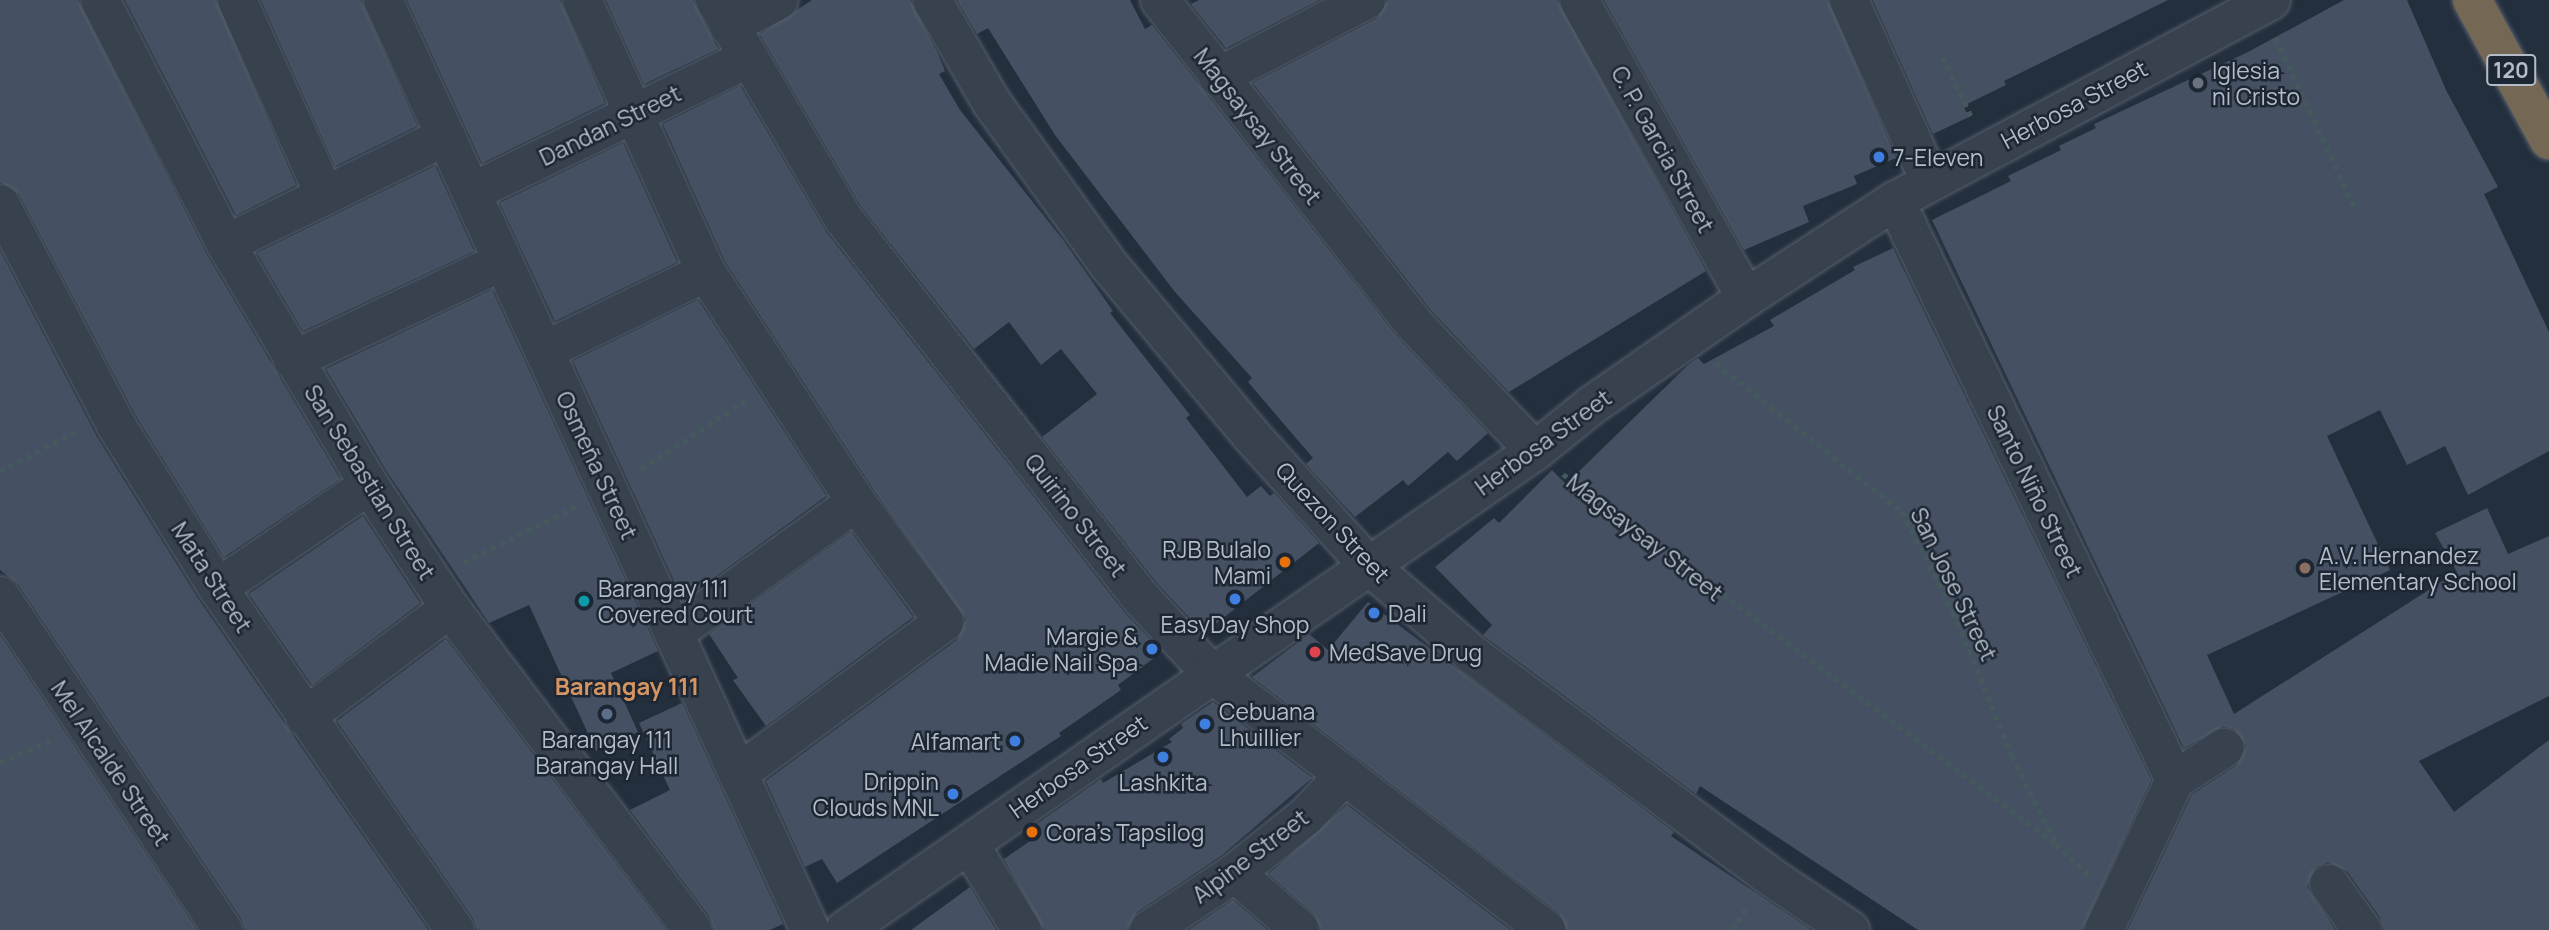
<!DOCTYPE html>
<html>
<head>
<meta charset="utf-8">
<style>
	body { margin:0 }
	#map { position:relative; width:2549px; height:930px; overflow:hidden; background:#242f3e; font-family:Manrope,sans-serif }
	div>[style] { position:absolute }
	.building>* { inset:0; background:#455162 }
	.path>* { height:4.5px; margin-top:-2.25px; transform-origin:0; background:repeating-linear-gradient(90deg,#44595c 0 5px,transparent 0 10px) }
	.roads { filter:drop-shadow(0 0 2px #565f6c) drop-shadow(0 0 2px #565f6c) }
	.minor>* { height:38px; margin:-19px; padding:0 19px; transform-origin:19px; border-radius:19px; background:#38414e }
	.highway>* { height:38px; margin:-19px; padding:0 19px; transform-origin:19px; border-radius:19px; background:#746855 }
	.dots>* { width:19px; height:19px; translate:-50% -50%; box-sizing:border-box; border:4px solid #1d2633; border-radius:50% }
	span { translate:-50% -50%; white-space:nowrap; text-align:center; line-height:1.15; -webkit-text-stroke:5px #1d2633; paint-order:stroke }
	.shield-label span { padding:2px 5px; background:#1d2633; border:2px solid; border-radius:5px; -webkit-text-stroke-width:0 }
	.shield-label { font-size:21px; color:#b4bcc9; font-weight:700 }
	.poi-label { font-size:23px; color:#b4bcc9 }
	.left { translate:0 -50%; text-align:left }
	.right { translate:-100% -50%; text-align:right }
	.street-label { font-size:23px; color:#b4bcc9 }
	.neighbourhood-label { font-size:24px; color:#d59563; font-weight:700 }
</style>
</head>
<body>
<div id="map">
	<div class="building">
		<i style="clip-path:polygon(0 0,78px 0,207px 255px,340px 479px,224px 557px,135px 414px,19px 194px,0 182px)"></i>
		<i style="clip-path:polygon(125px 0,216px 0,296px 185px,236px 215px)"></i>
		<i style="clip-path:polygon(261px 0,361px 0,417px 126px,335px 166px)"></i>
		<i style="clip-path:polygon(407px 0,560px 0,605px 103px,482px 163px)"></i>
		<i style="clip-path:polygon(606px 0,693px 0,718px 49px,644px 84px)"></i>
		<i style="clip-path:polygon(812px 0,910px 0,938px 54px,945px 71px,939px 74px,960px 110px,1063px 240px,1113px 311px,1110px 313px,1190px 415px,1186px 418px,1247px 497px,1261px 486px,1270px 496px,1274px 493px,1319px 543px,1204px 633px,1158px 584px,1042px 437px,1097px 394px,1061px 349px,1041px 365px,1009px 322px,974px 349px,861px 206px,760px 34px)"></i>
		<i style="clip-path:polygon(957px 0,1130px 0,1145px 29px,1152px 25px,1397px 337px,1488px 433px,1457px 461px,1448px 452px,1408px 486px,1403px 480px,1355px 517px,1306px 464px,1313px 458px,1248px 382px,1252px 378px,1175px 292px,1055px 135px,988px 28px,977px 34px)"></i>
		<i style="clip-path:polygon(1199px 0,1319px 0,1226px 48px,1191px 4px)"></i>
		<i style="clip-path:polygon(1388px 0,1557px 0,1706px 271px,1509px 392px,1431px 310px,1253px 83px,1376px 19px)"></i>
		<i style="clip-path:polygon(1604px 0,1828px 0,1896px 158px,1854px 176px,1857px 184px,1803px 206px,1809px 222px,1744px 250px)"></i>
		<i style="clip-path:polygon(1873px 0,2168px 0,2004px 81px,2006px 85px,1963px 106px,1969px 117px,1933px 134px)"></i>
		<i style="clip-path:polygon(2344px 0,2407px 0,2446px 90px,2498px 187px,2484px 194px,2549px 332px,2549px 451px,2468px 495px,2445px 446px,2407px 465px,2380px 410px,2327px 436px,2390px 570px,2207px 655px,2234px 714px,2457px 572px,2435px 533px,2487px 508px,2508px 554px,2549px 536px,2549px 696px,2419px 761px,2454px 812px,2549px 740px,2549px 930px,2384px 930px,2380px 917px,2347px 871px,2328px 862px,2316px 867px,2307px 887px,2335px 930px,2128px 930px,2192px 795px,2236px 766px,2246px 746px,2234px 729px,2223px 726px,2184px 748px,1932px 220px,2011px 181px,2008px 176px,2061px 150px,2059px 146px,2096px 128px,2094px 124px,2248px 52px)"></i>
		<i style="clip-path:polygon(740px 86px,826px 232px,1124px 612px,1162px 652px,1118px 685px,1121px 690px,1059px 733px,1061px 736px,837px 883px,822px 859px,805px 867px,766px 781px,957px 640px,966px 619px,874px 490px,725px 261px,663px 124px)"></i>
		<i style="clip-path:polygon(623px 143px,677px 262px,555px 321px,500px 203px)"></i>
		<i style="clip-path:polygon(435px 166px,474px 251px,303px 331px,257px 253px)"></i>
		<i style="clip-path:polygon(1893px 248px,2151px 780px,2082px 930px,1918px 930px,1700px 786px,1696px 794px,1487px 638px,1483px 635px,1492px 625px,1435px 567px,1494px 518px,1499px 523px,1552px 470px,1566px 484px,1688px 365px,1698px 358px,1704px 364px,1774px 326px,1770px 320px,1855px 270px,1853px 267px)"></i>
		<i style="clip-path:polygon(0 251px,97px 437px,199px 600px,428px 930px,245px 930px,241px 918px,18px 584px,0 570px)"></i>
		<i style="clip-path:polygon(492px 290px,658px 651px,611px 673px,638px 732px,596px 751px,529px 605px,489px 623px,388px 473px,326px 369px)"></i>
		<i style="clip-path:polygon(698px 300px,826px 496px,683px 600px,573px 361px)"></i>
		<i style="clip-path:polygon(363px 516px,420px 603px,312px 685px,249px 594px)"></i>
		<i style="clip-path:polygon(851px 532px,913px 617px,766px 726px,733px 680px,738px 678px,709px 634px)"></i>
		<i style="clip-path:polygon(1368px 602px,1674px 832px,1671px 836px,1811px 930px,1567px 930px,1559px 913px,1252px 677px,1309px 634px,1328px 650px)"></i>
		<i style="clip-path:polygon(0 635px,197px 930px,0 930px)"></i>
		<i style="clip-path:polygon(446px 639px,666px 930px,477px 930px,473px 918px,337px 721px)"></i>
		<i style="clip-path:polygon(1213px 702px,1312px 778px,1222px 855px,1137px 912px,1127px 930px,1044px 930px,1004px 859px,1040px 834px,1034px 826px,1101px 779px,1103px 783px,1172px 742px,1169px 739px,1183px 728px,1181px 724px)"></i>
		<i style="clip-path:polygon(682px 703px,783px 924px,770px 930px,714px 930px,710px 917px,630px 810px,670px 790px,639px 723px)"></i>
		<i style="clip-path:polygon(1347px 805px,1510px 930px,1321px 930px,1314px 914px,1269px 874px)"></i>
		<i style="clip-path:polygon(970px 887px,996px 930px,911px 930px)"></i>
		<i style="clip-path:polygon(1233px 900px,1267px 930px,1189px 930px)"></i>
	</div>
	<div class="path">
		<i style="left:2276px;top:38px;width:187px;rotate:65.1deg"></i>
		<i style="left:1943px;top:57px;width:68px;rotate:64.6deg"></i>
		<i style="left:2215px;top:73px;width:41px;rotate:60.9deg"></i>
		<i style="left:1716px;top:363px;width:238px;rotate:38.7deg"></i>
		<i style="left:1902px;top:512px;width:114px;rotate:62.8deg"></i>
		<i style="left:1954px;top:613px;width:154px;rotate:67.9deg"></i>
		<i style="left:2012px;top:756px;width:97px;rotate:63.2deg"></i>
		<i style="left:641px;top:469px;width:124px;rotate:-33.2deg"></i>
		<i style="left:0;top:471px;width:88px;rotate:-27.7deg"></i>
		<i style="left:1563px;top:474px;width:616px;rotate:36.89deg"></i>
		<i style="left:2056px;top:844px;width:47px;rotate:43.3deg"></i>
		<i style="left:464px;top:562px;width:124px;rotate:-26.4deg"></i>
		<i style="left:0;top:762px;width:58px;rotate:-23.5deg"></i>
		<i style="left:1732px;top:930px;width:30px;rotate:-57deg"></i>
	</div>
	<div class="roads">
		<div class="minor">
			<i style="left:100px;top:0;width:275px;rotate:62.7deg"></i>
			<i style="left:226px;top:244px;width:280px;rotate:59.3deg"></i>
			<i style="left:369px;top:485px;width:147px;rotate:56.6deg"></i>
			<i style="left:450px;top:608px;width:403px;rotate:53deg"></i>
			<i style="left:237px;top:0;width:213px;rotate:65.8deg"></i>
			<i style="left:383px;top:0;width:1023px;rotate:65.34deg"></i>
			<i style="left:582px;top:0;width:299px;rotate:65.5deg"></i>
			<i style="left:706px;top:272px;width:275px;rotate:56.9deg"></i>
			<i style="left:856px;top:502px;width:149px;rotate:53.7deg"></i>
			<i style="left:944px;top:622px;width:256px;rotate:143.6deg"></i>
			<i style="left:715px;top:0;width:253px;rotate:59.6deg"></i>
			<i style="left:843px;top:218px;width:483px;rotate:51.9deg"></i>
			<i style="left:1141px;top:598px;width:101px;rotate:47deg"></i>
			<i style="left:1210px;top:672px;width:424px;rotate:37.5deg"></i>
			<i style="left:932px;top:0;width:119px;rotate:59.8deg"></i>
			<i style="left:992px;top:103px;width:198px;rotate:54.2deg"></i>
			<i style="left:1108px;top:264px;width:222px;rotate:50.1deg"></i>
			<i style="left:1250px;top:434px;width:176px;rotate:48deg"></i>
			<i style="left:1368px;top:565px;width:138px;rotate:40.6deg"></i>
			<i style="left:1473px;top:655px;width:368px;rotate:36.7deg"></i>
			<i style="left:1768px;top:875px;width:99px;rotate:33.9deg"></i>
			<i style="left:1160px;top:0;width:412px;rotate:51.9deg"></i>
			<i style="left:1414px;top:324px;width:175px;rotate:46.4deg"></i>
			<i style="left:1579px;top:0;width:342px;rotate:60.7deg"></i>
			<i style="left:1849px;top:0;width:198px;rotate:65.9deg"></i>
			<i style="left:729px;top:26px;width:56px;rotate:-27.5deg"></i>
			<i style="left:1218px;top:77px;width:167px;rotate:-27.5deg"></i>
			<i style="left:472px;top:192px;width:308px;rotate:-25.8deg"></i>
			<i style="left:1895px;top:201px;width:643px;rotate:64.19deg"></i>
			<i style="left:0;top:204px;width:250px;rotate:62.3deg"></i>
			<i style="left:116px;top:425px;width:192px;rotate:58deg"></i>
			<i style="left:218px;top:588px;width:416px;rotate:55.3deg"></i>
			<i style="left:226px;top:244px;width:245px;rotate:-26.1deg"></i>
			<i style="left:544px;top:351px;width:180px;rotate:-26deg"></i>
			<i style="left:293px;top:360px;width:232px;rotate:-25.2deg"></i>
			<i style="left:218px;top:588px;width:183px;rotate:-34.3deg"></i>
			<i style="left:0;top:596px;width:402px;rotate:56.3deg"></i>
			<i style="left:674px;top:633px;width:224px;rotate:-35.7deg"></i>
			<i style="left:305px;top:717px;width:181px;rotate:-36.9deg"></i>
			<i style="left:969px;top:844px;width:101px;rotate:58.4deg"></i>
			<i style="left:1235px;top:873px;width:86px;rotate:41.2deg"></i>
			<i style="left:2329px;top:884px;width:57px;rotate:54.3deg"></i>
			<i style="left:845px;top:930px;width:840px;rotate:-34.77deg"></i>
			<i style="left:1535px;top:451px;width:73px;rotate:-38.9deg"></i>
			<i style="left:1592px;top:405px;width:188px;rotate:-34.8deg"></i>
			<i style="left:1746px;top:298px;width:178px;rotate:-33.1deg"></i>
			<i style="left:1895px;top:201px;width:426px;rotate:-28.1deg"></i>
			<i style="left:1149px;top:930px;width:103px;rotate:-33.5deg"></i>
			<i style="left:1235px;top:873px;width:90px;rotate:-38.7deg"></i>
			<i style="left:1305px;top:817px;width:58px;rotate:-46.4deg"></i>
			<i style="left:2104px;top:930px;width:166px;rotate:-64.7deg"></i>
			<i style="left:2175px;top:780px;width:59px;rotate:-33.1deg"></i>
		</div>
		<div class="highway">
			<i style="left:2472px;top:0;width:160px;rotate:61.2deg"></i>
		</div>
	</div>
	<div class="dots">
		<i style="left:2198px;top:83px;background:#6b7280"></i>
		<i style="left:1879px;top:157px;background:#3f7fe0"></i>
		<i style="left:1285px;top:562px;background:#e8710a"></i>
		<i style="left:2305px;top:568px;background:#8d6e63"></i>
		<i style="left:1235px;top:599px;background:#3f7fe0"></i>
		<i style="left:584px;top:601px;background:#0f9aa8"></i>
		<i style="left:1374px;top:613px;background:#3f7fe0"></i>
		<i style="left:1152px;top:649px;background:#3f7fe0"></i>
		<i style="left:1315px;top:652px;background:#e0444e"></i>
		<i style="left:607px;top:714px;background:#5c6f8a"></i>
		<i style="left:1205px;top:724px;background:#3f7fe0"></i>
		<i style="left:1015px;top:741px;background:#3f7fe0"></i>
		<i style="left:1163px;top:757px;background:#3f7fe0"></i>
		<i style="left:953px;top:794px;background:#3f7fe0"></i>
		<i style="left:1032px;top:832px;background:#e8710a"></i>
	</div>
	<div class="shield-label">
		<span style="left:2511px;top:70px">120</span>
	</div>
	<div class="poi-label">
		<span class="left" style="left:2212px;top:83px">Iglesia<br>ni Cristo</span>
		<span class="left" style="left:1893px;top:157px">7-Eleven</span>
		<span class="right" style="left:1271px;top:562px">RJB Bulalo<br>Mami</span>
		<span class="left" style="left:2319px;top:568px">A.V. Hernandez<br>Elementary School</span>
		<span class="left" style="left:598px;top:601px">Barangay 111<br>Covered Court</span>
		<span class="left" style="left:1388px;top:613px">Dali</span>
		<span style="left:1235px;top:624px">EasyDay Shop</span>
		<span class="right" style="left:1138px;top:649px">Margie &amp;<br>Madie Nail Spa</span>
		<span class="left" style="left:1329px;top:652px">MedSave Drug</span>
		<span class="left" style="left:1219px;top:724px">Cebuana<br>Lhuillier</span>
		<span style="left:607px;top:752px">Barangay 111<br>Barangay Hall</span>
		<span class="right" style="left:1001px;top:741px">Alfamart</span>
		<span class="right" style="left:939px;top:794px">Drippin<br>Clouds MNL</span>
		<span style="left:1163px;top:782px">Lashkita</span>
		<span class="left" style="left:1046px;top:832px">Cora's Tapsilog</span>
	</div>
	<div class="street-label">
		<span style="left:2074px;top:104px;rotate:-28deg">Herbosa Street</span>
		<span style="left:610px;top:125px;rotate:-26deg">Dandan Street</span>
		<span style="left:1258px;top:126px;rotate:52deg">Magsaysay Street</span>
		<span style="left:1663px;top:149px;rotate:61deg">C. P. Garcia Street</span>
		<span style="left:1543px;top:442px;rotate:-36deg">Herbosa Street</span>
		<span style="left:597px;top:465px;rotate:65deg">Osmeña Street</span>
		<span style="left:370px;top:482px;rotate:58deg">San Sebastian Street</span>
		<span style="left:2035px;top:491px;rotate:64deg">Santo Niño Street</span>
		<span style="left:1076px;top:515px;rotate:52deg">Quirino Street</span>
		<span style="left:1333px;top:522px;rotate:47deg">Quezon Street</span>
		<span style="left:1645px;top:537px;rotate:38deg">Magsaysay Street</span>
		<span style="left:212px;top:577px;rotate:57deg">Mata Street</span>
		<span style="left:1954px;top:584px;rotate:64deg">San Jose Street</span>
		<span style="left:111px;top:763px;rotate:56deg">Mel Alcalde Street</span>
		<span style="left:1078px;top:766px;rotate:-35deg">Herbosa Street</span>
		<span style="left:1250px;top:856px;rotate:-37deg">Alpine Street</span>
	</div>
	<div class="neighbourhood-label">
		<span style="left:627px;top:686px">Barangay 111</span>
	</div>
</div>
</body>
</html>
